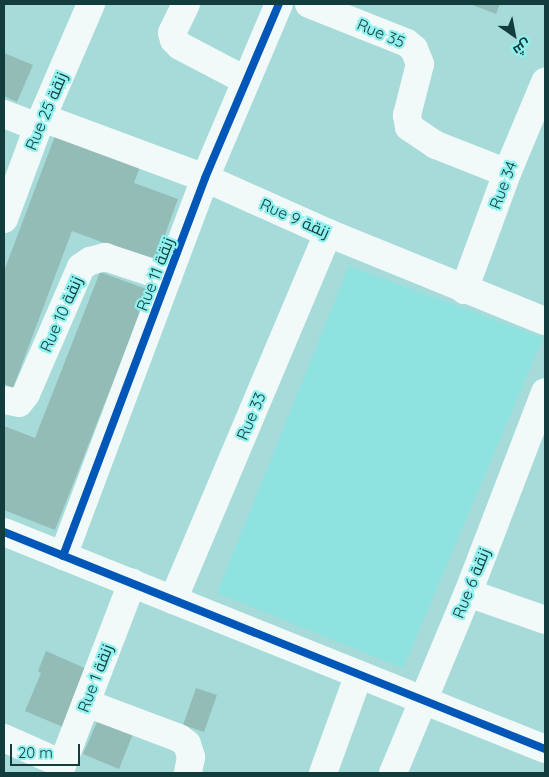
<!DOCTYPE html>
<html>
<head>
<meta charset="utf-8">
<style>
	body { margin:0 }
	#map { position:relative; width:549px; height:777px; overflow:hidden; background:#a6dbda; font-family:Quicksand,Cairo,sans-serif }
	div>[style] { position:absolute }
	.built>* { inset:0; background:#8ee3e1 }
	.building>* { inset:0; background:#93bcb7 }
	.minor>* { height:28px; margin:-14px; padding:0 14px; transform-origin:14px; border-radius:14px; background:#f2faf9 }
	.cycleway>* { height:8px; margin:-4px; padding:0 4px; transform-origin:4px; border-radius:4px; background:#0057b8 }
	span { translate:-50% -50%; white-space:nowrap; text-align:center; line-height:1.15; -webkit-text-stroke:4.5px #90f1ef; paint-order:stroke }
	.street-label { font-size:16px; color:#133d3d }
	.frame { position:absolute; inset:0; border:5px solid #133d3d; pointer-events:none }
	.north { position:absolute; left:489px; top:10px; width:50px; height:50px; -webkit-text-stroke:4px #90f1ef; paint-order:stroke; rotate:147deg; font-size:14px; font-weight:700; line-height:20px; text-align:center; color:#133d3d }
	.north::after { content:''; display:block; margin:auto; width:18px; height:22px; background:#133d3d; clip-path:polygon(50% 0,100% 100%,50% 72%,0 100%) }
	.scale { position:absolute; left:10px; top:744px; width:70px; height:22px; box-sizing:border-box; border:2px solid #133d3d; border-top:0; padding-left:6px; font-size:15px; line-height:18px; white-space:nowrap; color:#133d3d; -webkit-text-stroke:4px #90f1ef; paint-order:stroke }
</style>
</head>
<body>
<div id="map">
	<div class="built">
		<i style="clip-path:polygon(349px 266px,543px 338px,403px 668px,217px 593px)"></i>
	</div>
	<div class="building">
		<i style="clip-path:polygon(470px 4px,500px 4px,496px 14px)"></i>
		<i style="clip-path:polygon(4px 53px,33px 65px,17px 102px,4px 96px)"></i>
		<i style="clip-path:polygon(55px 136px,140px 167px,134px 183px,178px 199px,155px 262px,72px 231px,13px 388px,4px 384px,4px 271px)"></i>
		<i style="clip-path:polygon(100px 272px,149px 290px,55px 530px,4px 510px,4px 426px,35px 438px)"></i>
		<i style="clip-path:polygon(46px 651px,89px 670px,63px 727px,25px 711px,41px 673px,38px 671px)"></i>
		<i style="clip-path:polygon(196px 688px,217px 695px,204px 732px,183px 725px)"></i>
		<i style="clip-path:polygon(100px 715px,135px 729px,119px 769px,83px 754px)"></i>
	</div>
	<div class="minor">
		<i style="left:186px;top:4px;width:32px;rotate:116deg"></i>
		<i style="left:172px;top:33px;width:7px;rotate:74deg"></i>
		<i style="left:174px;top:40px;width:8px;rotate:45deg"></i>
		<i style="left:180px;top:46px;width:73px;rotate:27.6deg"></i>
		<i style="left:309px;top:4px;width:105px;rotate:21.7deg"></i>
		<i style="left:407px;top:43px;width:9px;rotate:41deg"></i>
		<i style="left:414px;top:49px;width:16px;rotate:68deg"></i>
		<i style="left:420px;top:64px;width:53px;rotate:104.3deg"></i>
		<i style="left:407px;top:115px;width:12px;rotate:81deg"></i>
		<i style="left:409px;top:127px;width:32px;rotate:34deg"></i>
		<i style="left:436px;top:145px;width:76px;rotate:21.5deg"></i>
		<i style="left:4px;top:114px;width:36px;rotate:21deg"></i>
		<i style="left:43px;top:118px;width:173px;rotate:20.3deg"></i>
		<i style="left:205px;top:178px;width:135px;rotate:24.1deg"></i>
		<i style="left:328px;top:233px;width:234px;rotate:22.1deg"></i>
		<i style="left:4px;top:219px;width:98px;rotate:-69.7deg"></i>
		<i style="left:38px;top:127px;width:134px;rotate:-66.7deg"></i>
		<i style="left:464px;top:290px;width:125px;rotate:-69.8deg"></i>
		<i style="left:507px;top:173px;width:99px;rotate:-67.3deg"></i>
		<i style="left:4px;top:400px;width:15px;rotate:11deg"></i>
		<i style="left:19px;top:403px;width:11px;rotate:-52deg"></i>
		<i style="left:26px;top:394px;width:138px;rotate:-66.6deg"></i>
		<i style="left:81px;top:267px;width:11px;rotate:-34deg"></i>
		<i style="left:90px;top:261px;width:16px;rotate:-15deg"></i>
		<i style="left:105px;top:257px;width:66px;rotate:18.4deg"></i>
		<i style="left:4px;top:532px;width:583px;rotate:21.86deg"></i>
		<i style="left:63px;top:556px;width:404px;rotate:-69.4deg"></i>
		<i style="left:205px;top:178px;width:189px;rotate:-67deg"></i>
		<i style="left:468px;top:593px;width:82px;rotate:19.3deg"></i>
		<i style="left:173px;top:600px;width:398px;rotate:-67.1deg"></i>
		<i style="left:86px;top:703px;width:99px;rotate:20.6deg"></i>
		<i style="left:179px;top:738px;width:10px;rotate:37deg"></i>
		<i style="left:187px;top:744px;width:14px;rotate:73deg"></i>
		<i style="left:191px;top:757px;width:16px;rotate:101deg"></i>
		<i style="left:4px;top:738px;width:64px;rotate:24.1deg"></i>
		<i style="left:59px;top:773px;width:204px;rotate:-69deg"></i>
		<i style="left:323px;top:773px;width:105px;rotate:-70deg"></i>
		<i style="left:393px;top:773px;width:195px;rotate:-67.4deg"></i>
		<i style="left:468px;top:593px;width:215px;rotate:-69deg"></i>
	</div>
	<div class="cycleway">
		<i style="left:4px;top:532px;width:583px;rotate:21.86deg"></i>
		<i style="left:63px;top:556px;width:404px;rotate:-69.4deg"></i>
		<i style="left:205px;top:178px;width:189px;rotate:-67deg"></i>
	</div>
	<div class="street-label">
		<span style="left:381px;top:33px;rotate:23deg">Rue 35</span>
		<span style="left:46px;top:111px;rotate:-67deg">Rue 25 زنقة</span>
		<span style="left:503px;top:185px;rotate:-69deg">Rue 34</span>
		<span style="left:295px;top:218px;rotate:24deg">Rue 9 زنقة</span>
		<span style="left:155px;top:274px;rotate:-69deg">Rue 11 زنقة</span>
		<span style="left:61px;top:314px;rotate:-66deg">Rue 10 زنقة</span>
		<span style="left:251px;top:416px;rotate:-67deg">Rue 33</span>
		<span style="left:471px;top:583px;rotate:-68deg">Rue 6 زنقة</span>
		<span style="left:95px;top:678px;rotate:-69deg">Rue 1 زنقة</span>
	</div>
	<div class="frame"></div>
	<div class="north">ش</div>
	<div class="scale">20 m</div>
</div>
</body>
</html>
